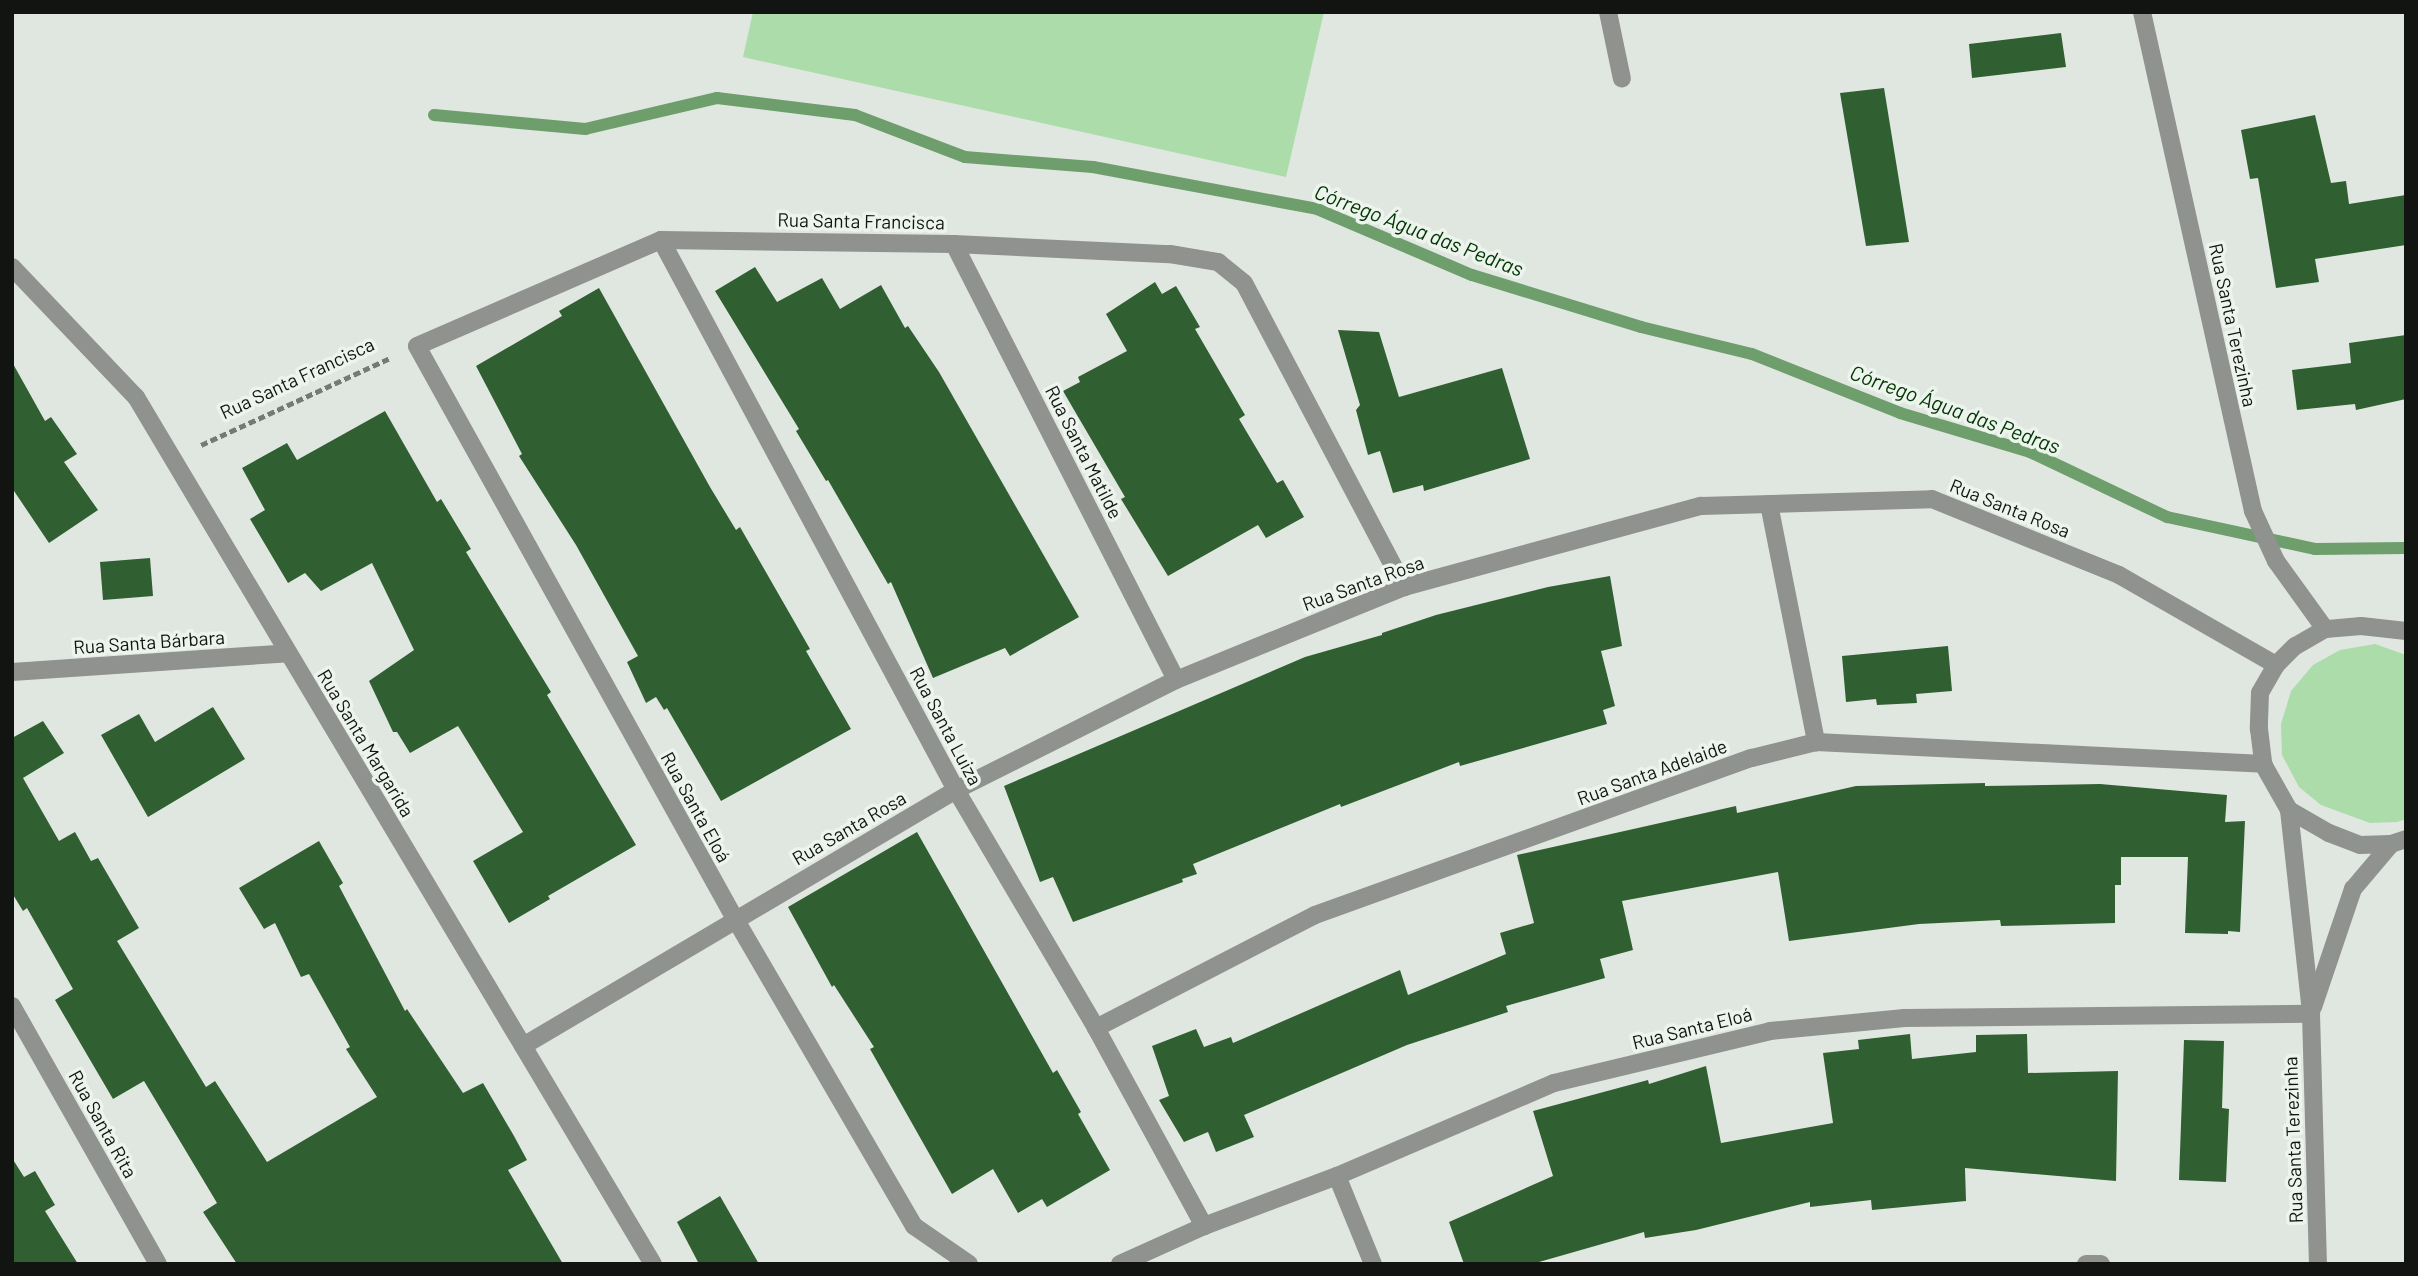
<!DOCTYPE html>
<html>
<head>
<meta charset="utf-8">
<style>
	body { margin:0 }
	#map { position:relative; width:2418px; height:1276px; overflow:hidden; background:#e0e7e0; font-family:Barlow,sans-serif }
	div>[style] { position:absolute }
	.green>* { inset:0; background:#abdcaa }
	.stream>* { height:12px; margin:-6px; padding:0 6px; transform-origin:6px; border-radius:6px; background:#6d9e6c }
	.building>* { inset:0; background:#305f31 }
	.path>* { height:4.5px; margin-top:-2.25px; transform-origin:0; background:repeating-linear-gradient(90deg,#767a76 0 7px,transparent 0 10.5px) }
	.minor>* { height:18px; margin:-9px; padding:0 9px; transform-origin:9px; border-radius:9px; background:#8f928f }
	span { translate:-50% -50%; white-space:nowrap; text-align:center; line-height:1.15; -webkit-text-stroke:7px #edf4ed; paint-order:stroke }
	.street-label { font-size:19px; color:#121412 }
	.water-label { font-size:21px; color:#003604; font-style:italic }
	.frame { position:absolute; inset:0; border:14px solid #121412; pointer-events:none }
</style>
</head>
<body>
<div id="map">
	<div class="green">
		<i style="clip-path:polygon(753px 12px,1324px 12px,1286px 177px,743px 57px)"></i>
		<i style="clip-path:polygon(2375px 644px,2406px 655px,2406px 819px,2397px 822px,2370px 823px,2321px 805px,2299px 787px,2282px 755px,2281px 724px,2291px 691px,2313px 665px,2340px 650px)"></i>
	</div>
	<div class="stream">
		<i style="left:434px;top:115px;width:152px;rotate:5.3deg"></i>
		<i style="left:585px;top:129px;width:136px;rotate:-13.2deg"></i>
		<i style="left:717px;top:98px;width:139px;rotate:7deg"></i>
		<i style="left:855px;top:115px;width:118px;rotate:20.9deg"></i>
		<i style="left:965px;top:157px;width:128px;rotate:4.5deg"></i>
		<i style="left:1093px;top:167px;width:228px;rotate:10.6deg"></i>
		<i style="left:1317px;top:209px;width:168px;rotate:23.1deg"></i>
		<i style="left:1472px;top:275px;width:177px;rotate:17.1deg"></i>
		<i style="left:1641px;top:327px;width:114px;rotate:13.7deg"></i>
		<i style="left:1752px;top:354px;width:159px;rotate:21.7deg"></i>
		<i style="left:1900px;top:413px;width:136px;rotate:16.7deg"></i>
		<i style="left:2030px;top:452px;width:152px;rotate:25.4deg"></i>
		<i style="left:2167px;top:517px;width:151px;rotate:12.2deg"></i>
		<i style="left:2315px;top:549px;width:91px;rotate:-0.6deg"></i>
	</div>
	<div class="building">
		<i style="clip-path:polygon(2061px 33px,2066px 67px,1972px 78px,1969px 44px)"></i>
		<i style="clip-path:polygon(1884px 88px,1909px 242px,1866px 246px,1840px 93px)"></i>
		<i style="clip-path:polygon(2315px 115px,2331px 183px,2346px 181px,2349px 204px,2406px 195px,2406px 245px,2315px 259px,2319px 282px,2276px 288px,2258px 178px,2250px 179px,2241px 130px)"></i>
		<i style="clip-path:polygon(755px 267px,777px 302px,822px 278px,840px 309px,881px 285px,905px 328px,908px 326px,939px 372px,1079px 617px,1010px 656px,1005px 648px,933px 678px,891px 582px,888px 584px,828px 480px,826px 481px,796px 431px,799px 429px,715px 291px)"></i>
		<i style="clip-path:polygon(1155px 282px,1162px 294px,1176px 286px,1200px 327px,1195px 329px,1245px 415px,1239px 419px,1277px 483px,1283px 480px,1304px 517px,1266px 538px,1258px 525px,1168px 576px,1121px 499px,1125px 497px,1063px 391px,1080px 382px,1078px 377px,1127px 351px,1106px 314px)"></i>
		<i style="clip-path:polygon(599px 288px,710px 487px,736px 530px,740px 527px,810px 649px,806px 651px,851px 729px,721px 801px,667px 708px,664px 710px,656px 697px,646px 703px,627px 662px,638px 656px,576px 545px,519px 456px,522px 454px,476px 366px,562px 316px,559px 311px)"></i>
		<i style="clip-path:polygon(1338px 330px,1379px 332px,1399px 397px,1502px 368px,1530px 459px,1424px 491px,1423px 485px,1393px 493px,1380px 451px,1368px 455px,1356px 410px,1360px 405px)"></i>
		<i style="clip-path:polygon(2406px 335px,2406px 399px,2356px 410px,2355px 404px,2297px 410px,2292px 370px,2351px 363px,2349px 343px)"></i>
		<i style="clip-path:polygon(12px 362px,45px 421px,51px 417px,77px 454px,64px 462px,98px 510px,49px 543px,12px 488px)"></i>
		<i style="clip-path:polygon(385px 411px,437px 502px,441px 499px,471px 549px,466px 552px,551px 692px,547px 695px,636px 845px,548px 896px,550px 899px,509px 923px,473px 861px,523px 832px,458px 726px,410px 753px,397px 732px,393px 732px,369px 681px,414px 650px,372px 563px,321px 591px,305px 573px,288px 583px,250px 519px,265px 510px,242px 468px,287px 443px,297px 460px)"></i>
		<i style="clip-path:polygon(150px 558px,153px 596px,103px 600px,100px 562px)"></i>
		<i style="clip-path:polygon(1610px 576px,1622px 646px,1601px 651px,1615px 706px,1603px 710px,1607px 724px,1460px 766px,1459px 762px,1341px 807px,1340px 804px,1193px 864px,1197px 874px,1182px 879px,1183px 882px,1073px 922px,1053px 877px,1040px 882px,1004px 786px,1305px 657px,1382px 635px,1382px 633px,1436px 615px,1548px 587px)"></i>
		<i style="clip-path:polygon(1948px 646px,1952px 691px,1916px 694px,1917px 703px,1877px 705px,1876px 699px,1846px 702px,1842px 656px)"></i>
		<i style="clip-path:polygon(213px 707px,245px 759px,148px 817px,101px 735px,139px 714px,155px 742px)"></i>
		<i style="clip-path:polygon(43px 721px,64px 753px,23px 778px,59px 841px,75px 832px,91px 861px,98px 858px,139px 928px,117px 941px,206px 1087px,215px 1081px,267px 1162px,377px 1097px,346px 1049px,350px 1047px,309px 974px,301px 977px,275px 923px,264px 929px,239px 888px,319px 841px,343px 883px,339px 886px,405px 1011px,407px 1009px,463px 1093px,483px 1083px,514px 1136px,527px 1160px,508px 1170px,563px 1264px,237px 1264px,203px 1212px,217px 1203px,144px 1081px,113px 1099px,55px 1000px,73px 989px,27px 908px,23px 911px,12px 893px,12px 738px)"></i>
		<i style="clip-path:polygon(1985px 783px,1985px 786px,2100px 784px,2227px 795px,2225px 822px,2245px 821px,2240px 932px,2228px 931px,2228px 934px,2185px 933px,2188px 857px,2121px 857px,2121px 885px,2115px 885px,2115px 923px,2001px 926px,2000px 920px,1919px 924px,1789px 941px,1778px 872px,1622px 901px,1633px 950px,1600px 959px,1605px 978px,1506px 1006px,1508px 1012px,1407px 1045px,1244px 1115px,1254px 1137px,1216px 1152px,1208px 1132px,1184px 1142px,1159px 1100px,1169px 1096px,1152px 1046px,1196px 1029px,1204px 1047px,1231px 1037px,1233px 1043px,1400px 970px,1408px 995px,1506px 954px,1500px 933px,1534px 923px,1517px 855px,1736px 806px,1737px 813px,1856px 786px)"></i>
		<i style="clip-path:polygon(917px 832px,1053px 1073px,1057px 1070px,1081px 1112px,1078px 1114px,1110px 1170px,1047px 1207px,1042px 1199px,1018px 1213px,993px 1169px,952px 1194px,870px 1049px,874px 1047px,834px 985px,832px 987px,788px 907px)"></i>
		<i style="clip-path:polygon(1910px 1034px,1912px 1059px,1976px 1052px,1976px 1035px,2027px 1034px,2028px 1073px,2118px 1071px,2116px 1181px,1965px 1168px,1966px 1201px,1872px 1210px,1871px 1200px,1810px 1207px,1810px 1202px,1696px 1230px,1645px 1238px,1644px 1232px,1532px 1264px,1464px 1264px,1449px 1222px,1553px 1176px,1533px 1111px,1648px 1080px,1649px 1084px,1706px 1066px,1721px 1143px,1833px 1123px,1823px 1053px,1859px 1049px,1858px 1040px)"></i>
		<i style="clip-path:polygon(2184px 1040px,2224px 1041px,2222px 1108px,2229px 1109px,2226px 1182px,2179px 1180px)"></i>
		<i style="clip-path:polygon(12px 1158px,24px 1177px,35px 1171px,55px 1205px,45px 1211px,78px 1264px,12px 1264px)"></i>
		<i style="clip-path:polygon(720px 1196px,759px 1264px,699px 1264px,677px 1222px)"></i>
	</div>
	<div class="path">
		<i style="left:201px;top:445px;width:208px;rotate:-24.7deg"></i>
	</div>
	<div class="minor">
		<i style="left:1608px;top:12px;width:68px;rotate:78.2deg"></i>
		<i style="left:2142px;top:12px;width:511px;rotate:77.46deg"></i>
		<i style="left:2253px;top:511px;width:55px;rotate:65.3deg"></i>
		<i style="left:2276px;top:561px;width:84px;rotate:54.2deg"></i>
		<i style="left:661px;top:240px;width:624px;rotate:61.79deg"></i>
		<i style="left:956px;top:790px;width:276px;rotate:59.5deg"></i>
		<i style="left:1096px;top:1028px;width:226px;rotate:61.4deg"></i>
		<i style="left:954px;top:244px;width:489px;rotate:63deg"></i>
		<i style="left:12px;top:267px;width:180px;rotate:46.4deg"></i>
		<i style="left:136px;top:397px;width:1009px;rotate:59.19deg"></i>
		<i style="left:1769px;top:504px;width:243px;rotate:78.8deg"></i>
		<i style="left:2406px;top:631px;width:45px;rotate:-173.7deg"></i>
		<i style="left:2361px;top:626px;width:36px;rotate:175deg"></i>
		<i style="left:2325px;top:629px;width:34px;rotate:150deg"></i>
		<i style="left:2295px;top:646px;width:27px;rotate:135deg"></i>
		<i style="left:2276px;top:665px;width:32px;rotate:120deg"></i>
		<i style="left:2260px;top:693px;width:36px;rotate:92deg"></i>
		<i style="left:2259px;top:729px;width:35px;rotate:83deg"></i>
		<i style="left:2263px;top:764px;width:53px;rotate:60.5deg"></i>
		<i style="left:2289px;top:810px;width:46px;rotate:29.9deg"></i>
		<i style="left:2329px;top:833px;width:33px;rotate:21deg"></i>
		<i style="left:2360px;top:845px;width:31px;rotate:-2deg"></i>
		<i style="left:2391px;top:844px;width:16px;rotate:-18deg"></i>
		<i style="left:12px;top:672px;width:277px;rotate:-3.9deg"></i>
		<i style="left:2289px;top:810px;width:205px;rotate:83.8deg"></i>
		<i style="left:2311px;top:1014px;width:250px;rotate:88.4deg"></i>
		<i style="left:12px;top:1006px;width:296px;rotate:60.5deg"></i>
		<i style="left:2313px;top:1007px;width:125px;rotate:-71.3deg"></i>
		<i style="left:2353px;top:889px;width:59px;rotate:-49.8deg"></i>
		<i style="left:1096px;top:1028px;width:246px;rotate:-27.3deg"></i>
		<i style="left:1315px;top:915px;width:464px;rotate:-19.8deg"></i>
		<i style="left:1752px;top:758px;width:66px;rotate:-14deg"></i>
		<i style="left:1816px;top:742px;width:448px;rotate:2.8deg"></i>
		<i style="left:523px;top:1046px;width:503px;rotate:-30.59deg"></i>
		<i style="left:956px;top:790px;width:246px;rotate:-26.6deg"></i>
		<i style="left:1176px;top:680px;width:246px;rotate:-22.2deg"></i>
		<i style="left:1404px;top:587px;width:308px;rotate:-15.3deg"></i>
		<i style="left:1701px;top:506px;width:231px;rotate:-1.7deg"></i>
		<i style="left:1932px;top:499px;width:202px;rotate:22.1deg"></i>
		<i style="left:2119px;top:575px;width:181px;rotate:29.8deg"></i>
		<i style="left:1337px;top:1176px;width:95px;rotate:67.8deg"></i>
		<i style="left:969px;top:1264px;width:67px;rotate:-145.4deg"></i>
		<i style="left:914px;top:1226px;width:355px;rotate:-120.2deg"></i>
		<i style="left:735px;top:919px;width:655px;rotate:-119.03deg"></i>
		<i style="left:417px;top:346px;width:266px;rotate:-23.5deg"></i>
		<i style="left:661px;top:240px;width:293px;rotate:0.8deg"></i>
		<i style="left:954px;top:244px;width:216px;rotate:2.7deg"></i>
		<i style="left:1170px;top:254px;width:49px;rotate:9.5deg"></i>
		<i style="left:1218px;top:262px;width:33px;rotate:39deg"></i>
		<i style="left:1244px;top:283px;width:344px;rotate:62.2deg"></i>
		<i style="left:1120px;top:1264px;width:92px;rotate:-24.3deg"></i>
		<i style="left:1204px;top:1226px;width:142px;rotate:-20.6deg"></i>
		<i style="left:1337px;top:1176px;width:236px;rotate:-23.2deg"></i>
		<i style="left:1554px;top:1083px;width:222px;rotate:-13.5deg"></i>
		<i style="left:1770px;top:1031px;width:135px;rotate:-5.5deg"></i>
		<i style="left:1904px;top:1018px;width:407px;rotate:-0.6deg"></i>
		<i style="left:2086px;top:1264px;width:15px"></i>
	</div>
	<div class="street-label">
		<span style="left:861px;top:221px;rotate:1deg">Rua Santa Francisca</span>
		<span style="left:2233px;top:325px;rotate:78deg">Rua Santa Terezinha</span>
		<span style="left:297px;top:378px;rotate:-25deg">Rua Santa Francisca</span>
		<span style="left:1084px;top:452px;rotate:63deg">Rua Santa Matilde</span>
		<span style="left:2010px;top:508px;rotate:22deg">Rua Santa Rosa</span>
		<span style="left:1363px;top:583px;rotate:-20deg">Rua Santa Rosa</span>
		<span style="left:149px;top:642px;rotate:-4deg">Rua Santa Bárbara</span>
		<span style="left:946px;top:726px;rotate:62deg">Rua Santa Luiza</span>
		<span style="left:366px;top:743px;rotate:59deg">Rua Santa Margarida</span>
		<span style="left:1652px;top:772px;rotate:-20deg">Rua Santa Adelaide</span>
		<span style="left:696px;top:807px;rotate:61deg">Rua Santa Eloá</span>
		<span style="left:849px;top:828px;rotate:-30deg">Rua Santa Rosa</span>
		<span style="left:1692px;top:1028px;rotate:-14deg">Rua Santa Eloá</span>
		<span style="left:103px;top:1124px;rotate:61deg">Rua Santa Rita</span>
		<span style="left:2293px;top:1140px;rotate:-92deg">Rua Santa Terezinha</span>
	</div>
	<div class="water-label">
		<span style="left:1419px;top:230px;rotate:21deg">Córrego Água das Pedras</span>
		<span style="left:1955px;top:409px;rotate:20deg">Córrego Água das Pedras</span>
	</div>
	<div class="frame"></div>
</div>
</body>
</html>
